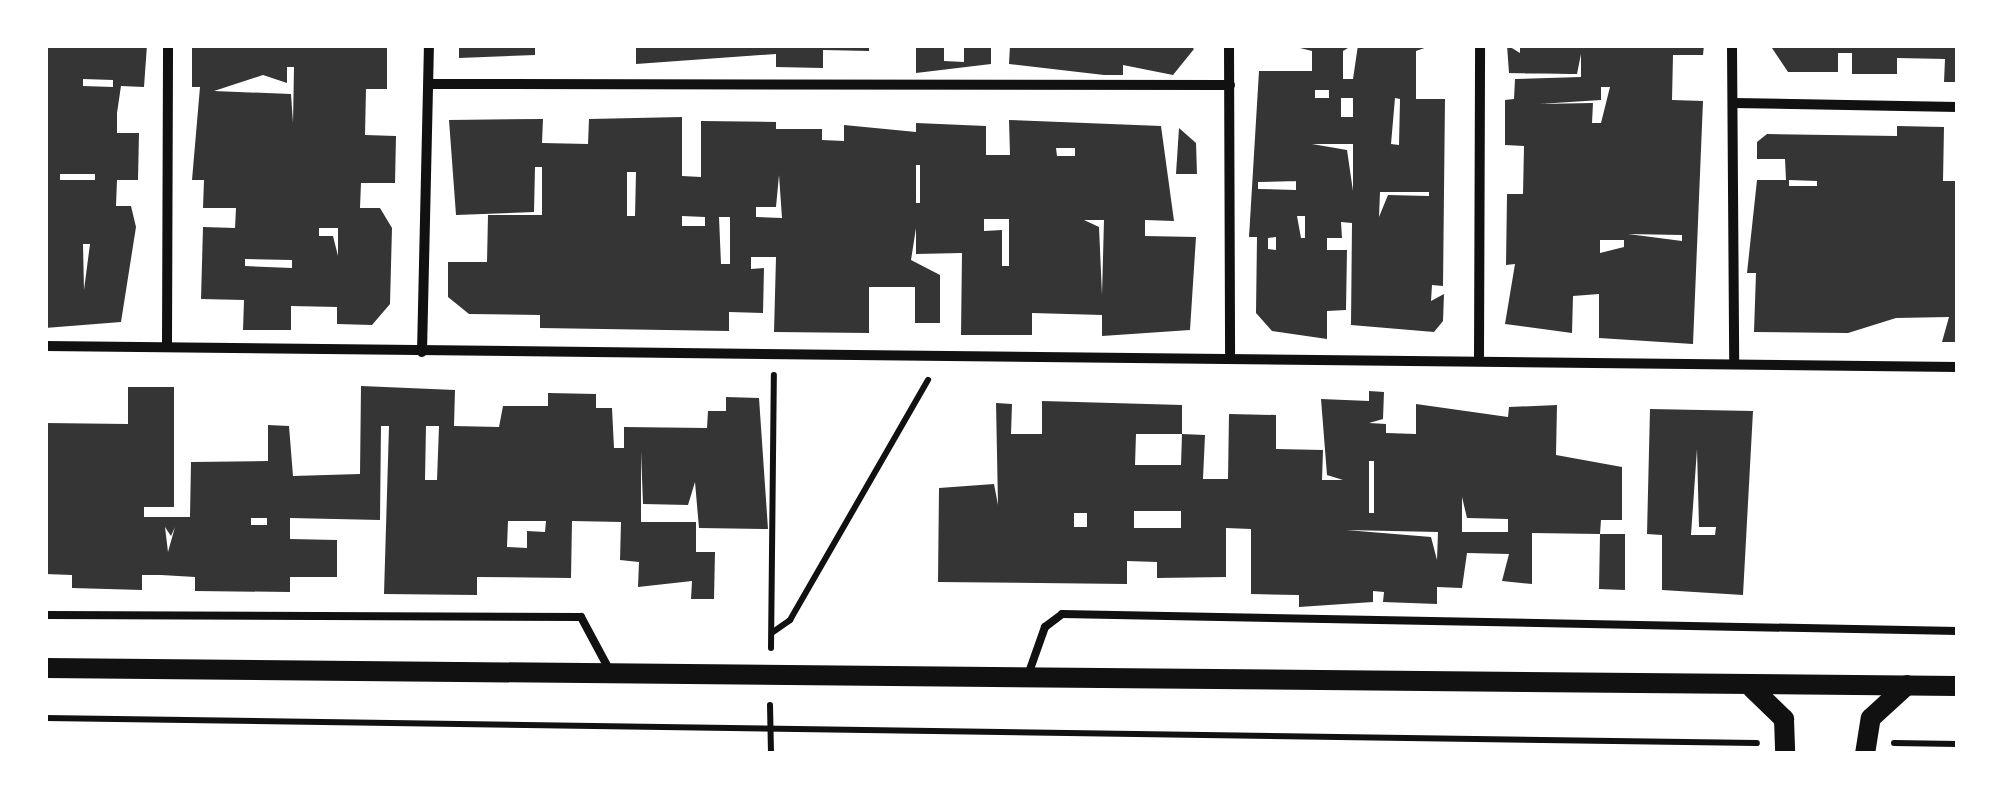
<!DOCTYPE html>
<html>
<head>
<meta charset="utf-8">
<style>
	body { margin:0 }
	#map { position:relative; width:2003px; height:799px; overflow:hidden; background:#fff; font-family:"DM Sans",sans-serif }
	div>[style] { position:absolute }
	.building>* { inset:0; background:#353535 }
	.path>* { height:6px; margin:-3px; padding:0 3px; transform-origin:3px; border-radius:3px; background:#111 }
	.service>* { height:8px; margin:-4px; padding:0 4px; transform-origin:4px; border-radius:4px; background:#111 }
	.minor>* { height:10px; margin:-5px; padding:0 5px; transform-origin:5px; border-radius:5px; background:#111 }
	.secondary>* { height:20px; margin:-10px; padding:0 10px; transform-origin:10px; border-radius:10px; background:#111 }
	span { translate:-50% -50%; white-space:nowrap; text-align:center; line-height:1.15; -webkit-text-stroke:8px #fff; paint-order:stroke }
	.frame { position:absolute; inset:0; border:48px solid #fff; pointer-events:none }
</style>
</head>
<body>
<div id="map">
	<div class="building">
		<i style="clip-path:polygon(evenodd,45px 45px,147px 45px,144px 87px,121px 86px,117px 113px,117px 133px,139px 133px,138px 180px,117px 180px,116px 206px,131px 206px,136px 227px,121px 322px,45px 328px,45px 45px,83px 79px,113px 80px,113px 87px,83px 86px,83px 79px,45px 45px,60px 174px,95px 174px,95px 180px,60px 180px,60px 174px,45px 45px,83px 244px,90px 244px,84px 290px,83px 244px)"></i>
		<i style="clip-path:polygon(evenodd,192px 45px,387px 45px,387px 89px,366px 89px,365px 135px,396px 136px,395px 183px,361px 183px,360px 208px,380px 208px,392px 228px,390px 304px,372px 325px,337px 324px,337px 307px,291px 306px,291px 330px,243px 330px,244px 300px,201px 299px,203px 227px,235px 228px,236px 208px,203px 208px,204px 180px,192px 180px,200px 87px,192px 87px,192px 45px,287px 67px,294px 67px,293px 123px,291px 94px,214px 91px,263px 75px,287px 83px,287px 67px,192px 45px,319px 228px,338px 228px,338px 256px,333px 236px,319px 236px,319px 228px,192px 45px,245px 259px,292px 260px,292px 268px,245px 266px,245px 259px)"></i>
		<i style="clip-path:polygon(459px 45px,535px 45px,535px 55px,459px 58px)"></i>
		<i style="clip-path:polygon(636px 45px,869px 45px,869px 51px,823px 50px,823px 68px,776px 67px,776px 54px,636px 64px)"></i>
		<i style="clip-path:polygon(916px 45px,944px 45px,944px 61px,964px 62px,964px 45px,991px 45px,991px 64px,916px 73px)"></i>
		<i style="clip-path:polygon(1010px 45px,1189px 45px,1194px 49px,1173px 75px,1123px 65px,1123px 75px,1104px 75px,1009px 64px)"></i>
		<i style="clip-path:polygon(evenodd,1288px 45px,1353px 45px,1343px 51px,1343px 79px,1353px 79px,1358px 45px,1433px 45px,1416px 51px,1416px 99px,1445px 99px,1443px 286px,1432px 285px,1431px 301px,1444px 294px,1443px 321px,1434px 332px,1351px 325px,1352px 223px,1341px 222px,1342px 238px,1327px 238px,1327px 250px,1347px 250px,1346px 310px,1327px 311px,1327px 339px,1272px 331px,1256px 313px,1257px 237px,1249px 237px,1259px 71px,1312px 71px,1312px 51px,1288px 45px,1315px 90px,1329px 90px,1329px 98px,1315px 98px,1315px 90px,1288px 45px,1341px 98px,1353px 98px,1353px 117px,1341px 117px,1341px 98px,1288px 45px,1395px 98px,1400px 99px,1399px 145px,1391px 144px,1395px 98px,1288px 45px,1312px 144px,1353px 144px,1353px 191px,1347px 150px,1312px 144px,1288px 45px,1296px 181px,1296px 190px,1258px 189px,1258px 182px,1296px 181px,1288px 45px,1380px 192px,1429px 192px,1429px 196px,1388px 195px,1379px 217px,1380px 192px,1288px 45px,1297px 216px,1305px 216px,1305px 238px,1301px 238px,1297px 216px,1288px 45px,1276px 237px,1276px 250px,1268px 249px,1268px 238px,1276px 237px)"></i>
		<i style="clip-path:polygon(evenodd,1507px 45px,1520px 53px,1520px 45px,1704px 45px,1703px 55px,1673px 55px,1672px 100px,1703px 101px,1693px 344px,1599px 338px,1599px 294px,1573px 296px,1572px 333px,1505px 324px,1515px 264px,1506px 265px,1507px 194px,1523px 194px,1524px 146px,1505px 145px,1505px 100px,1514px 99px,1515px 79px,1581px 77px,1581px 54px,1577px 74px,1509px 73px,1507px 45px,1601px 87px,1610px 87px,1601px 123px,1592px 123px,1593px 103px,1539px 104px,1601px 100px,1601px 87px,1507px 45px,1628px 234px,1682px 235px,1682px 241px,1628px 234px,1507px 45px,1600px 240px,1624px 240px,1624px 247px,1600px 253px,1600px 240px)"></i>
		<i style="clip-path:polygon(1770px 45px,1958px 45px,1958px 82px,1944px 82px,1945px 59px,1897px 58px,1897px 74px,1852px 74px,1852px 53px,1838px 53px,1838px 72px,1788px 72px)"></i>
		<i style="clip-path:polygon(evenodd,682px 117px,682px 176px,701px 177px,701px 121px,776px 122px,776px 129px,822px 129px,822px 140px,844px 141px,844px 125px,916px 132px,916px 123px,986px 126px,986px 155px,1010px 155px,1009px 120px,1161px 126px,1174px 221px,1145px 220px,1145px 236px,1196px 237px,1190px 330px,1102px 336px,1102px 315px,1032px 313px,1032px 335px,961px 335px,962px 253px,916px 254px,916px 228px,911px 260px,940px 275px,940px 323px,915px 323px,915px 287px,869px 287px,869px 333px,774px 332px,776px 257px,751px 257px,751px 269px,764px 268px,763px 313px,729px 312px,729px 331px,540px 328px,540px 315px,469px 314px,448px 297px,448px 262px,487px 262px,488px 215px,542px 215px,542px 167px,535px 167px,534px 212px,456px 215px,449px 120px,543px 119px,542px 143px,588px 144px,589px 119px,682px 117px,1056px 148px,1075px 148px,1075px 156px,1057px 156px,1056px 148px,682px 117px,916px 165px,920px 165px,920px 203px,916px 203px,916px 165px,682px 117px,627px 172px,636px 172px,635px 216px,627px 216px,627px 172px,682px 117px,779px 175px,782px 218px,756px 217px,756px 207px,776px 207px,779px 175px,682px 117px,682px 216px,705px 217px,705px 226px,682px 226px,682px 216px,682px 117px,719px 217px,730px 217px,730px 264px,721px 264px,719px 217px,682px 117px,984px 219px,1009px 219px,1009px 266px,1002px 266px,1002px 230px,984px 231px,984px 219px,682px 117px,1084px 220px,1104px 220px,1102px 295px,1099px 227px,1084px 220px)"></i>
		<i style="clip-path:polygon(evenodd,1897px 126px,1944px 127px,1943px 181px,1958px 181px,1958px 342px,1942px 342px,1949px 317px,1896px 318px,1848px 333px,1754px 332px,1756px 273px,1747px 273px,1757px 180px,1786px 180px,1785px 159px,1757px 159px,1757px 142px,1767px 134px,1897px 136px,1897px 126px,1789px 180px,1817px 181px,1817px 186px,1789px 186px,1789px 180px)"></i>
		<i style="clip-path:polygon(1179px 128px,1196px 143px,1197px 174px,1176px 174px)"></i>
		<i style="clip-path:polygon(evenodd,361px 386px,455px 390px,454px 426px,499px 427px,503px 406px,548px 406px,548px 393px,596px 394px,596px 408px,612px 408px,614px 448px,624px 448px,624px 427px,707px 428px,708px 411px,726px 411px,726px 397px,759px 398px,768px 529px,699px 528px,695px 482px,688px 505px,643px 504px,641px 451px,641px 522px,696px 522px,696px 552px,715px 552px,714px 599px,691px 599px,692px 581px,638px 587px,639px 562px,620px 560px,621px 522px,572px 521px,571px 578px,477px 577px,477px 595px,384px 594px,389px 426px,381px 426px,380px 520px,290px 518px,290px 539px,337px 540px,337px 577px,290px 577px,290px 592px,195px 591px,195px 577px,161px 575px,142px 575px,142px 590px,72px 588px,72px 575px,45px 574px,45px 423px,128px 424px,128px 387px,174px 387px,174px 507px,144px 507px,144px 517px,190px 517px,191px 462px,268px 461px,268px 425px,289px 426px,293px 476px,360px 474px,361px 386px,426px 426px,439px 426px,437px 480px,425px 480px,426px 426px,361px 386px,251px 518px,267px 518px,267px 525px,251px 525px,251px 518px,361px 386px,508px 521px,546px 521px,545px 532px,527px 531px,527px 548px,507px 547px,508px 521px,361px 386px,165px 527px,171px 536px,175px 527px,168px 552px,165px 527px)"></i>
		<i style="clip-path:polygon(evenodd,1369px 391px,1384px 392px,1383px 419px,1369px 423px,1386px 424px,1386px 433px,1416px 434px,1416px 404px,1508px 417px,1509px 407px,1557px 405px,1556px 455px,1622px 467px,1622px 520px,1601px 520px,1600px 534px,1532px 533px,1532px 584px,1502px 581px,1509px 554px,1467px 553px,1462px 588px,1437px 587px,1437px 604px,1383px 602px,1384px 592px,1373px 591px,1373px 602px,1299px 607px,1299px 595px,1251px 594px,1251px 529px,1226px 528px,1226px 577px,1157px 578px,1157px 562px,1127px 561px,1127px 584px,938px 582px,939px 488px,994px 484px,998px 505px,996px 403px,1012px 404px,1011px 434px,1042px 434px,1042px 401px,1182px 405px,1182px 434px,1136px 434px,1135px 465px,1181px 465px,1182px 434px,1205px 435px,1203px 479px,1228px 479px,1229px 414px,1276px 415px,1276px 449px,1323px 450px,1322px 480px,1343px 480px,1327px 475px,1321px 399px,1369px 401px,1369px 391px,1369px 461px,1374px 461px,1374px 513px,1369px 513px,1369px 461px,1369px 391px,1462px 497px,1467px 518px,1508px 519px,1508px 532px,1462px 532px,1462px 497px,1369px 391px,1134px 511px,1181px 511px,1181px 528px,1134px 528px,1134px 511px,1369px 391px,1074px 513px,1087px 513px,1087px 527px,1074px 527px,1074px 513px,1369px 391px,1346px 530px,1438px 532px,1437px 560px,1431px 537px,1346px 530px)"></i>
		<i style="clip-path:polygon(evenodd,1650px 409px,1753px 411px,1743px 595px,1662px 590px,1662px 535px,1647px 534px,1650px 409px,1697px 449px,1699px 527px,1716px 527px,1715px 535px,1691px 535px,1697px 449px)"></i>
		<i style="clip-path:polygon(1600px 534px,1625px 534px,1625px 590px,1599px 589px)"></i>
	</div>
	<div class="path">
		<i style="left:773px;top:632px;width:21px;rotate:-35deg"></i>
		<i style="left:790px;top:620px;width:277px;rotate:-60.1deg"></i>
		<i style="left:771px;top:648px;width:273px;rotate:-89.4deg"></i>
		<i style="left:770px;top:705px;width:49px;rotate:88.8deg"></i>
		<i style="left:45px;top:718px;width:1712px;rotate:0.84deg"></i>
		<i style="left:1894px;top:743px;width:64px;rotate:0.9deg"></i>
	</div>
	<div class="service">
		<i style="left:45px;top:615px;width:536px;rotate:0.21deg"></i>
		<i style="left:581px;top:617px;width:61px;rotate:61.8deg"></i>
		<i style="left:1028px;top:675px;width:51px;rotate:-70.5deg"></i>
		<i style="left:1045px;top:627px;width:21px;rotate:-37deg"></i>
		<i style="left:1062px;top:614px;width:896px;rotate:1.09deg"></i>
	</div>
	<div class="minor">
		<i style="left:1229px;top:45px;width:308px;rotate:89.8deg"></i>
		<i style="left:1732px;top:45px;width:316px;rotate:89.6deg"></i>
		<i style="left:429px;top:84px;width:801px;rotate:0.07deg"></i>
		<i style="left:1733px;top:103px;width:225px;rotate:1deg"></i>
		<i style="left:167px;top:343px;width:298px;rotate:-89.8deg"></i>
		<i style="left:45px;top:346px;width:1913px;rotate:0.63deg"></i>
		<i style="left:422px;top:352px;width:307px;rotate:-88.7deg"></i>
		<i style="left:1479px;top:356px;width:311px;rotate:-89.8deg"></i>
	</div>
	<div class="secondary">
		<i style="left:45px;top:668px;width:1913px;rotate:0.54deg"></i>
		<i style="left:1752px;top:688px;width:45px;rotate:44.1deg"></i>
		<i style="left:1784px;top:719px;width:35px;rotate:88deg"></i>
		<i style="left:1865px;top:754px;width:36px;rotate:-81deg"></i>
		<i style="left:1871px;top:718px;width:49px;rotate:-42.5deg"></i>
	</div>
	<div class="frame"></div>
</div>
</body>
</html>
